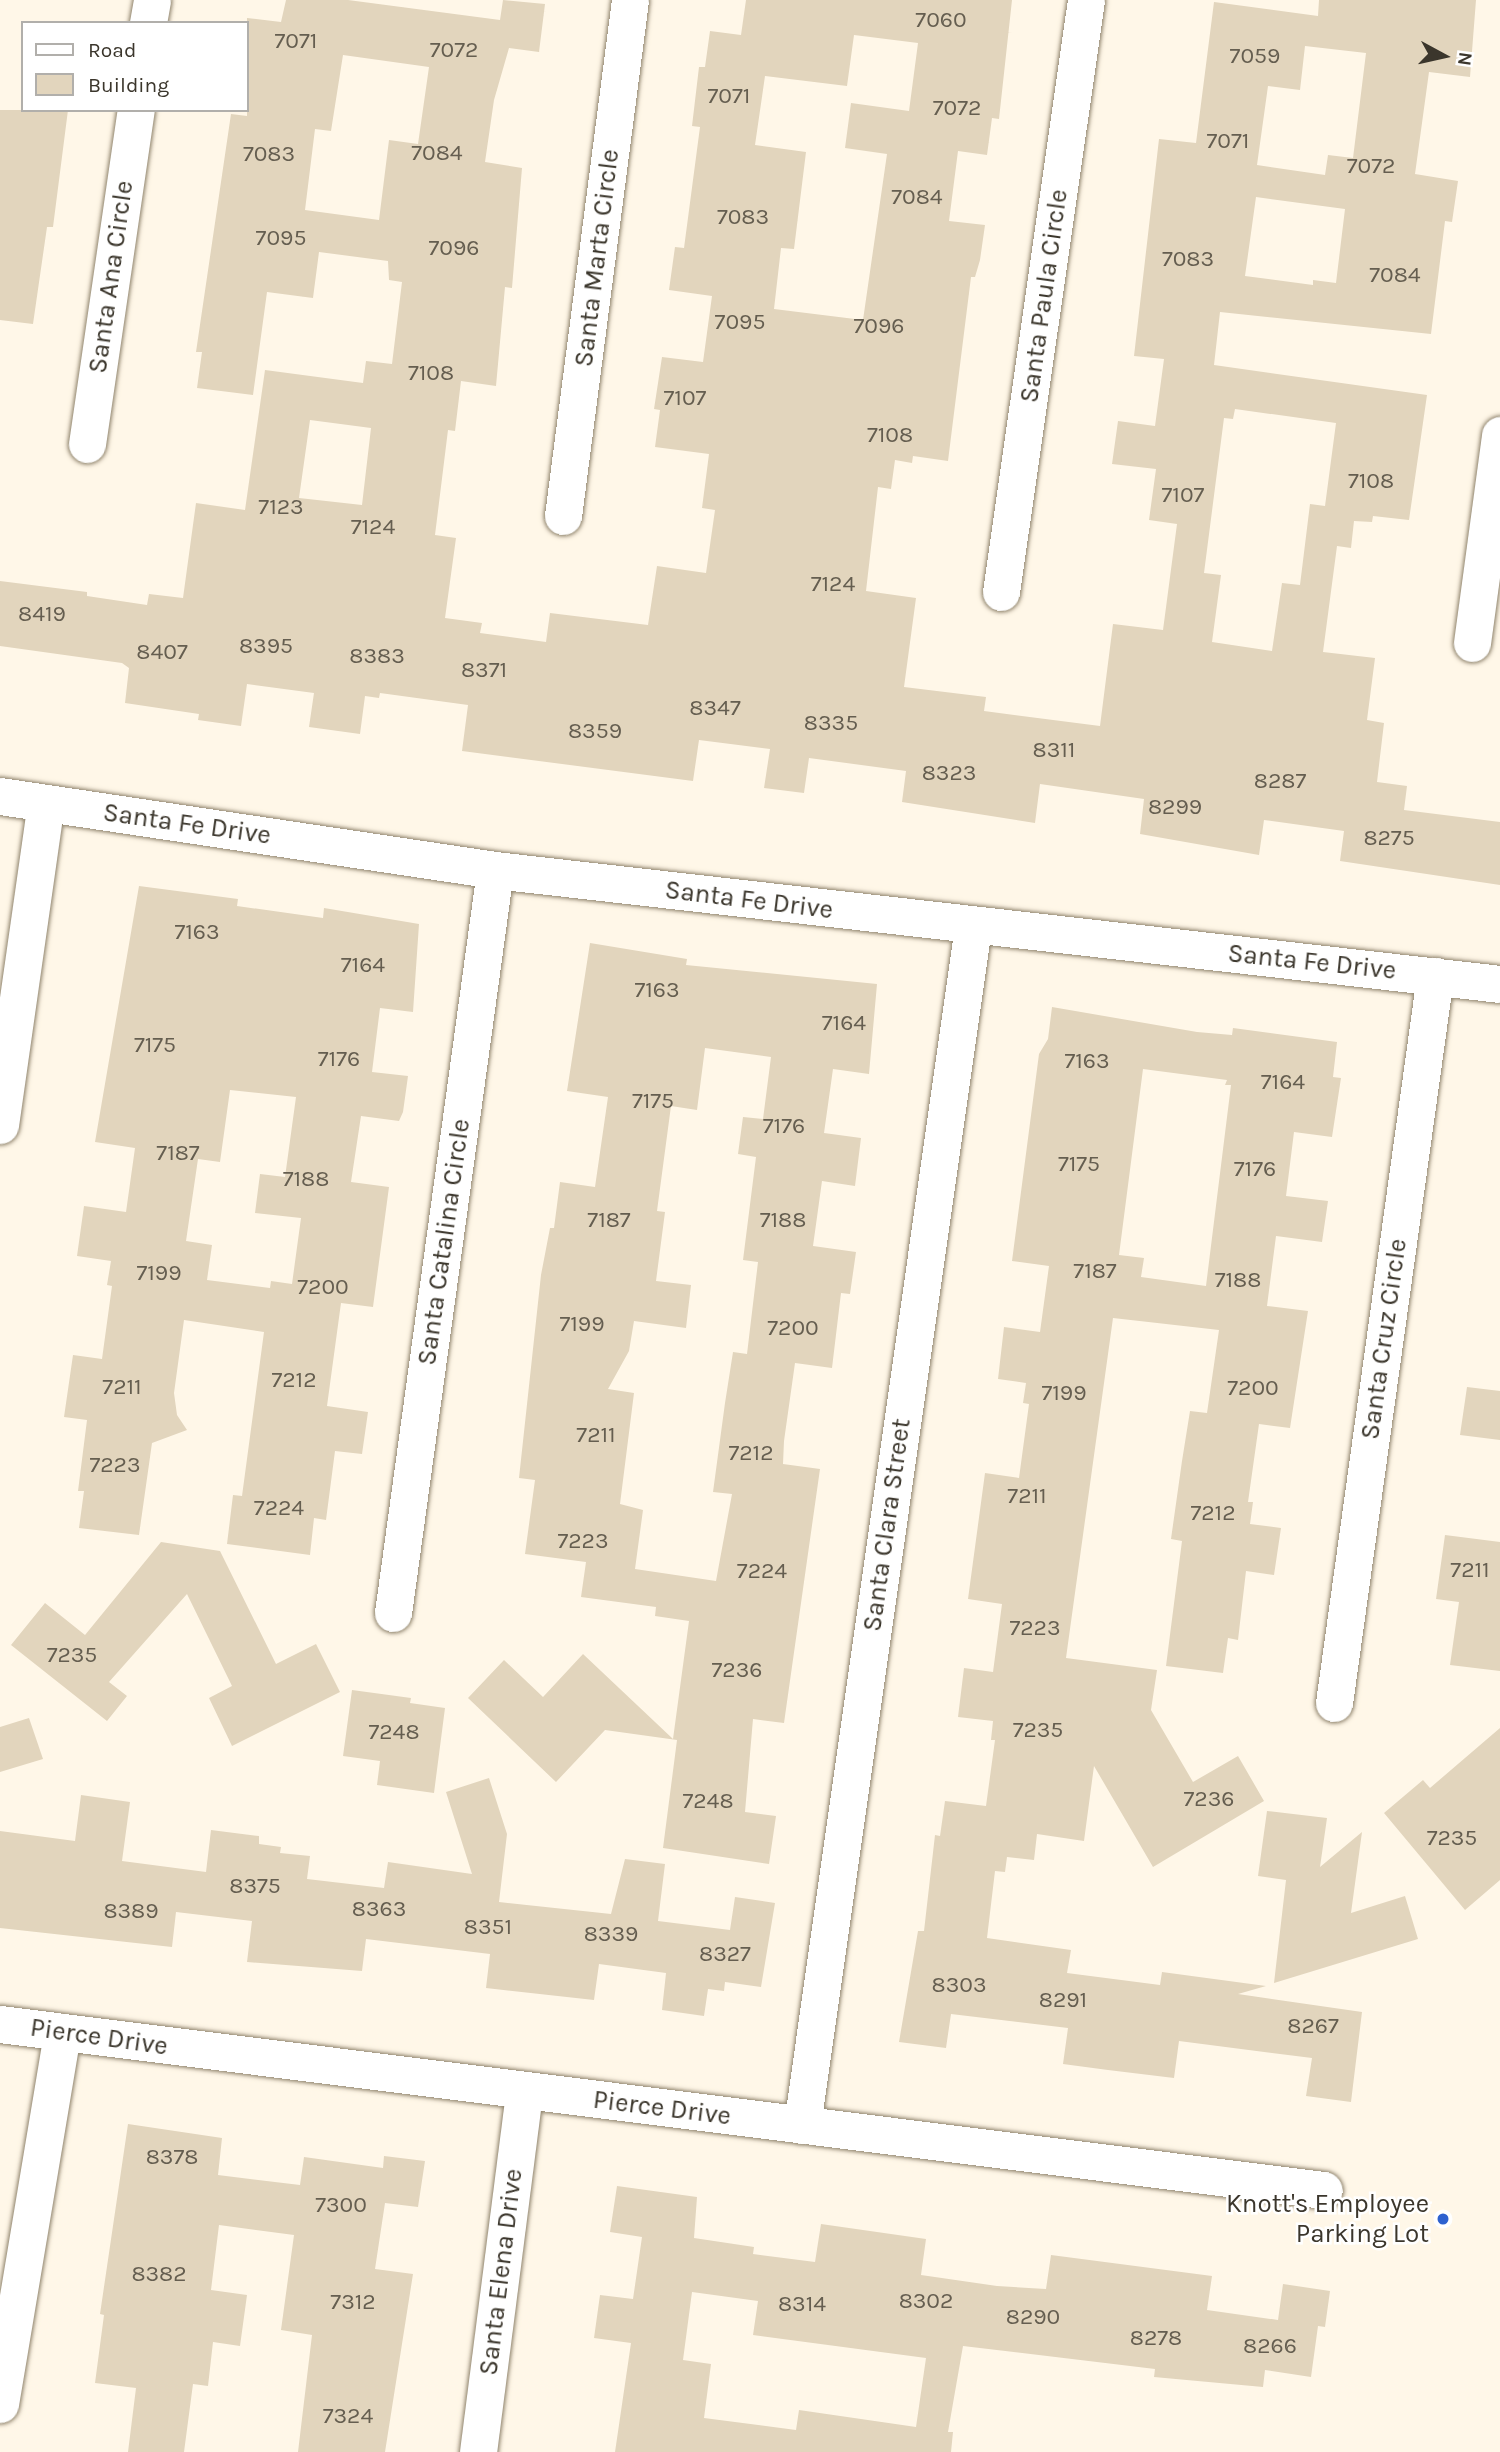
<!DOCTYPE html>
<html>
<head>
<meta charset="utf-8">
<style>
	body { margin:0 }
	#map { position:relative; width:1500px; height:2452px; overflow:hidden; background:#fff7e8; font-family:Karla,sans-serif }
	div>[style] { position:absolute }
	.building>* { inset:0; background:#e2d5bd }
	.roads { filter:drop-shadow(0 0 2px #90846d) drop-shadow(0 0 2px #90846d) }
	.street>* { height:37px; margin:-18.5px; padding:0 18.5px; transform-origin:18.5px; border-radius:18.5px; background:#fff }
	.dots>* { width:19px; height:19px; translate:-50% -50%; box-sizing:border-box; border:4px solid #fff; border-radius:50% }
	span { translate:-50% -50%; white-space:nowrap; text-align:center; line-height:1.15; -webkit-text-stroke:5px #fff; paint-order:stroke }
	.number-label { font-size:23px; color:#655e50 }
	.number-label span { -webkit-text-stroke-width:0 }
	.street-label { font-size:26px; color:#3b362c }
	.poi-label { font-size:26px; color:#3b362c }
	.right { translate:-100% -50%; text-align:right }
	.legend { position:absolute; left:21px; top:21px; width:228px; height:91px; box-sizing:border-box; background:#fff; border:2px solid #b1afab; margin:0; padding:9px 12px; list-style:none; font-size:21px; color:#3b362c }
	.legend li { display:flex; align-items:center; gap:14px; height:35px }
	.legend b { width:35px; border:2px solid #b1afab }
	.north { position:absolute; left:1409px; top:21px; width:70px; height:70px; -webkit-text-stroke:5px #fff; paint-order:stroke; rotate:98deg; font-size:19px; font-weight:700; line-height:28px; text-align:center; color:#3b362c }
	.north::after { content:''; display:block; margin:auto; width:24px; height:32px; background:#3b362c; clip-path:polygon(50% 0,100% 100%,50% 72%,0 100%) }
</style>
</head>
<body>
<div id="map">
	<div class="building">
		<i style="clip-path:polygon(evenodd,286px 0,348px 0,500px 20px,503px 0,545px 4px,539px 52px,509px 48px,494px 100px,485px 162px,522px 168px,512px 288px,505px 287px,496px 386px,461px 381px,455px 431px,448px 430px,435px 535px,456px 538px,445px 618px,482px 623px,480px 633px,546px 642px,550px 613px,648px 625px,657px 566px,706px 573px,715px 510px,702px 508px,709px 454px,655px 447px,660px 410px,654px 409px,662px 357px,703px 362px,712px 296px,669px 290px,675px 247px,684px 248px,700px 127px,692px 126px,699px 67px,705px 67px,710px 31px,741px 35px,746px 0,1012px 0,999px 119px,992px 118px,987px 155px,958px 151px,949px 221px,985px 225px,980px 260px,975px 277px,971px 277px,948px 461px,913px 456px,912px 463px,895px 460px,891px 489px,878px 487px,866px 591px,916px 598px,904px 687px,986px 697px,984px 711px,1100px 726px,1113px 624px,1163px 630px,1177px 524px,1149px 520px,1156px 469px,1112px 464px,1118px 421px,1155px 426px,1164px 359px,1134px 356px,1159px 139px,1196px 143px,1214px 2px,1318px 16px,1319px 0,1476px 0,1470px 77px,1429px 72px,1415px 174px,1458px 181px,1452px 222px,1445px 221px,1431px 334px,1220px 312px,1214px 365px,1427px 395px,1409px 520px,1373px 516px,1372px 522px,1354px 521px,1351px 548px,1337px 546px,1323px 652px,1375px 658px,1367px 720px,1384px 723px,1377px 782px,1407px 786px,1404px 810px,1500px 822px,1500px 885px,1340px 861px,1344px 831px,1264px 820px,1259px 855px,1140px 834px,1144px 799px,1040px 784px,1035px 823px,902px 802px,906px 771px,809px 758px,804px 793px,764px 788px,770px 749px,699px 740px,693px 781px,462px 751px,468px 705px,380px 693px,379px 698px,365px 696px,360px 734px,309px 727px,314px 693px,247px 684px,241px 726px,198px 720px,199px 714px,125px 703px,129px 668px,122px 663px,0 646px,0 581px,87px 592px,87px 596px,147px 605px,149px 594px,183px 598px,196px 503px,245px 510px,265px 370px,363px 383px,366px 361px,392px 364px,402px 282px,389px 280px,388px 261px,319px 252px,313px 298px,267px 292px,253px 395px,197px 388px,202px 352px,196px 352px,231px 114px,247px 116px,247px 18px,281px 22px,286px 0,854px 35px,918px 43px,909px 111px,851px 103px,845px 148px,887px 154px,863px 320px,774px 309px,781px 248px,794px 249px,806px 152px,755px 145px,765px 76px,847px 86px,854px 35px,286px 0,1305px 46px,1366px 53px,1353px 158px,1328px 155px,1325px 175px,1257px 165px,1268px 86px,1300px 90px,1305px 46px,286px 0,343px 55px,429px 67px,418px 144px,389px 140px,379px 220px,305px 210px,315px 129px,331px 131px,343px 55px,286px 0,1256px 197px,1345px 209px,1336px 283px,1313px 280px,1313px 285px,1245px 276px,1256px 197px,286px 0,1235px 409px,1336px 423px,1325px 506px,1310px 504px,1300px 585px,1282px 583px,1272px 651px,1212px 642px,1221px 575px,1204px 573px,1224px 418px,1233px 419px,1235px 409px,286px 0,310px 420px,371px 428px,362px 505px,299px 498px,310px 420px)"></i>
		<i style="clip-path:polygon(0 110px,68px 110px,53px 227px,47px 227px,33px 324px,0 320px)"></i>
		<i style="clip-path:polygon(evenodd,139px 886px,238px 899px,237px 906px,323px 918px,324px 908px,419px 924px,413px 1012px,380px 1008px,372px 1072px,408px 1076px,403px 1112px,399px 1121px,361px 1116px,351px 1182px,389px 1187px,373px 1307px,341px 1303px,327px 1406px,368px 1412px,362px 1454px,335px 1451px,326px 1520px,314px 1518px,310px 1555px,227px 1544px,233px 1495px,242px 1496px,264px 1332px,184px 1320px,174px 1393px,177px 1415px,187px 1430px,152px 1443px,139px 1535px,79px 1528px,84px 1491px,78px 1491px,87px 1420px,64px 1417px,73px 1355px,102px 1359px,112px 1286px,107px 1285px,111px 1261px,77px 1256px,84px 1206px,126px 1212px,135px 1148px,95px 1142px,139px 886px,230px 1090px,296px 1097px,285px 1177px,260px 1174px,255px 1213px,301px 1218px,292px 1284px,271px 1281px,270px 1288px,207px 1280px,212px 1245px,186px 1241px,198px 1159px,220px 1162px,230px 1090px)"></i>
		<i style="clip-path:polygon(evenodd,590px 943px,687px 959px,686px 965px,877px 984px,869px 1074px,833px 1069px,824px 1133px,861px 1138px,855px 1186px,822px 1181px,813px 1246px,856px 1252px,850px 1294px,841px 1293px,832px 1368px,795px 1363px,784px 1441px,783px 1464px,820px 1469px,784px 1723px,753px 1719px,745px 1812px,776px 1816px,769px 1864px,663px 1848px,677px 1740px,605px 1730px,556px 1782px,468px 1698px,504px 1660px,543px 1697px,583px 1654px,673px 1739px,689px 1621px,655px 1616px,656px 1607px,581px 1597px,586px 1562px,525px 1554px,535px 1480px,519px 1478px,541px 1275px,550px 1228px,554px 1228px,560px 1182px,595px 1187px,608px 1097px,567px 1091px,590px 943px,705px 1048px,771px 1057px,763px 1119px,743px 1117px,738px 1154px,756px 1157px,743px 1260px,758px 1262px,747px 1354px,733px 1352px,725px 1403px,713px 1492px,732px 1494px,716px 1581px,635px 1569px,643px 1510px,620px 1504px,634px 1393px,608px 1389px,629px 1351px,634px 1321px,686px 1328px,691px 1285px,656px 1281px,665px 1212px,657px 1211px,671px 1106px,697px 1110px,705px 1048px)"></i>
		<i style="clip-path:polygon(evenodd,1052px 1007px,1197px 1032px,1232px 1035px,1233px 1028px,1337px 1042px,1333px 1077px,1341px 1078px,1332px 1137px,1294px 1132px,1286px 1196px,1328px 1201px,1322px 1242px,1276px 1236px,1267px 1306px,1308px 1311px,1290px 1428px,1259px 1424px,1248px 1502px,1253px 1502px,1250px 1524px,1281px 1528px,1274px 1575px,1246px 1571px,1238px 1640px,1228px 1638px,1223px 1673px,1166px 1666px,1182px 1541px,1171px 1539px,1182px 1461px,1190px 1411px,1207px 1413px,1219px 1330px,1113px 1318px,1066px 1658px,1157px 1670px,1151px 1710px,1193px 1782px,1238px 1756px,1264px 1801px,1153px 1867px,1094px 1766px,1084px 1841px,1037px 1834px,1034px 1860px,1007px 1857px,1005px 1872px,995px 1871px,987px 1938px,1071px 1950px,1067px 1973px,1160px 1985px,1162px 1972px,1266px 1986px,1238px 1994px,1362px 2012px,1351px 2102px,1306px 2096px,1312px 2058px,1179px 2041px,1174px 2078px,1108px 2070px,1063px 2064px,1068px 2028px,951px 2014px,946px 2048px,899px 2042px,918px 1931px,924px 1931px,935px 1835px,940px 1836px,945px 1801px,986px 1806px,995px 1740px,991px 1740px,993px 1721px,958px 1717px,964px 1668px,993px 1672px,1002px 1604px,968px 1599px,985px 1473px,1019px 1478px,1029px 1404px,1023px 1403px,1026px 1383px,998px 1379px,1004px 1327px,1040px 1332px,1049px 1266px,1012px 1261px,1039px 1054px,1048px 1039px,1052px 1007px,1143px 1069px,1227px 1080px,1225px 1085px,1231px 1085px,1206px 1286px,1141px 1277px,1144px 1258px,1119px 1255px,1143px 1069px)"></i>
		<i style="clip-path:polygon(1467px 1387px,1500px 1391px,1500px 1440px,1460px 1435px)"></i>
		<i style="clip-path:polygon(1445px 1535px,1500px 1542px,1500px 1671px,1450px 1665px,1459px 1602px,1436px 1599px)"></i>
		<i style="clip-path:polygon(161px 1542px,220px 1551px,276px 1664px,316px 1644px,340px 1692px,232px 1746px,209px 1698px,232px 1686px,187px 1594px,109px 1682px,127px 1696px,107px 1721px,11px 1645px,45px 1603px,85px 1635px)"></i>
		<i style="clip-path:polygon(352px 1690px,411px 1698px,410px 1703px,445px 1708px,434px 1793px,377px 1785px,380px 1761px,343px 1756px)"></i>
		<i style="clip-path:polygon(29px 1718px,43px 1759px,0 1772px,0 1727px)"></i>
		<i style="clip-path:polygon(1500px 1728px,1500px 1880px,1465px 1910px,1384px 1813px,1423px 1780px,1430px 1788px)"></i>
		<i style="clip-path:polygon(489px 1778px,507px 1834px,499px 1902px,611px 1914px,625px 1859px,665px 1864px,658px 1921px,730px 1930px,735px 1897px,775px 1903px,761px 1987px,725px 1982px,724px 1991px,708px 1989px,704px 2016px,662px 2010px,666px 1973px,599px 1964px,594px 2000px,486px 1988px,490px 1954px,366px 1939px,362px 1971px,247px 1962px,252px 1921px,176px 1912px,172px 1947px,0 1928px,0 1831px,75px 1841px,81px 1795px,130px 1802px,122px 1861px,206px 1872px,211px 1830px,259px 1836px,259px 1844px,281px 1847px,280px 1853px,310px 1856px,307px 1879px,384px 1888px,388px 1862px,472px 1874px,446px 1792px)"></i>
		<i style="clip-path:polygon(1267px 1811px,1327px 1818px,1320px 1867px,1362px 1832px,1351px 1913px,1405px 1896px,1418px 1939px,1274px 1983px,1286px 1880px,1258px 1876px)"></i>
		<i style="clip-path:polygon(128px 2124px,222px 2138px,218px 2175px,300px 2185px,304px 2157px,383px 2168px,384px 2156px,425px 2161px,418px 2207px,385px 2203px,375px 2269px,413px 2274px,385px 2452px,298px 2452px,312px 2335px,281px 2330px,294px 2235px,219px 2225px,211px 2290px,247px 2295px,240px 2346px,213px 2342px,208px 2386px,193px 2384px,184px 2452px,128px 2452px,136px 2388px,95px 2383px,104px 2315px,100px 2314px)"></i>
		<i style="clip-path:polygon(evenodd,617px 2186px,697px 2197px,694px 2238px,754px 2247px,753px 2254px,815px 2262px,821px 2224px,926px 2239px,921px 2275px,997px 2286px,1046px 2289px,1051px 2255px,1212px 2276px,1207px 2310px,1278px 2320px,1283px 2284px,1330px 2291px,1325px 2327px,1318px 2326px,1311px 2377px,1265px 2370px,1263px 2387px,1154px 2377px,1155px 2369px,963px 2346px,948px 2432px,953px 2432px,951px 2452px,615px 2452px,631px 2343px,594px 2338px,600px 2295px,633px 2299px,642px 2237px,610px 2232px,617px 2186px,692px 2292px,758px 2301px,753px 2335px,926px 2358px,916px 2427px,799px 2410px,796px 2430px,704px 2418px,711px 2364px,683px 2360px,692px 2292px)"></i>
	</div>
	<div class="roads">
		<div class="street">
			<i style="left:148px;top:23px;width:23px;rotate:-80deg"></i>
			<i style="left:87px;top:444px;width:338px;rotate:-81.7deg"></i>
			<i style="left:563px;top:516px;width:520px;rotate:-82.6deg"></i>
			<i style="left:1001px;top:592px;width:598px;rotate:-81.83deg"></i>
			<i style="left:1472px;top:643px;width:210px;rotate:-82.3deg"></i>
			<i style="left:0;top:796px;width:501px;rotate:8.5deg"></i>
			<i style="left:495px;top:870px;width:1011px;rotate:6.47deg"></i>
			<i style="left:0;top:1125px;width:325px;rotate:-81.9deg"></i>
			<i style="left:393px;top:1613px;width:750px;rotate:-82.18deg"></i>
			<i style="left:1334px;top:1703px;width:734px;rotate:-82.09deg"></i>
			<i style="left:0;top:2024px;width:1334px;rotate:7.15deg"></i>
			<i style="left:802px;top:2125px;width:1211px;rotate:-81.88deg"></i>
			<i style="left:0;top:2404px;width:377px;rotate:-80.5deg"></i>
			<i style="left:478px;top:2452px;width:363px;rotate:-82.7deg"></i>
		</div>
	</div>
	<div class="dots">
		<i style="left:1443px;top:2219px;background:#2d61cf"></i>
	</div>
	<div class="number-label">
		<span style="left:941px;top:20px">7060</span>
		<span style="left:296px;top:41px">7071</span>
		<span style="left:454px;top:50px">7072</span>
		<span style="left:1255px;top:56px">7059</span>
		<span style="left:729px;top:96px">7071</span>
		<span style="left:957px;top:108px">7072</span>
		<span style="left:1228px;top:141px">7071</span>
		<span style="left:437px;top:153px">7084</span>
		<span style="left:269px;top:154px">7083</span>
		<span style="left:1371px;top:166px">7072</span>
		<span style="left:917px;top:197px">7084</span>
		<span style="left:743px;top:217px">7083</span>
		<span style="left:281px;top:238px">7095</span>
		<span style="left:454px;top:248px">7096</span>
		<span style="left:1188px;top:259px">7083</span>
		<span style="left:1395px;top:275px">7084</span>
		<span style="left:740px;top:322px">7095</span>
		<span style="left:879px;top:326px">7096</span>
		<span style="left:431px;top:373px">7108</span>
		<span style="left:685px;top:398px">7107</span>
		<span style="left:890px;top:435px">7108</span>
		<span style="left:1371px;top:481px">7108</span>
		<span style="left:1183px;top:495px">7107</span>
		<span style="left:281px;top:507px">7123</span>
		<span style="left:373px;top:527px">7124</span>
		<span style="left:833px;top:584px">7124</span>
		<span style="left:42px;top:614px">8419</span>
		<span style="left:266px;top:646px">8395</span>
		<span style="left:162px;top:652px">8407</span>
		<span style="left:377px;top:656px">8383</span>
		<span style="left:484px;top:670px">8371</span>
		<span style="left:715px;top:708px">8347</span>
		<span style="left:831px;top:723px">8335</span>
		<span style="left:595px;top:731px">8359</span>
		<span style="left:1054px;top:750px">8311</span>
		<span style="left:949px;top:773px">8323</span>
		<span style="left:1280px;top:781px">8287</span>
		<span style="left:1175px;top:807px">8299</span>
		<span style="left:1389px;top:838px">8275</span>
		<span style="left:197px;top:932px">7163</span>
		<span style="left:363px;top:965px">7164</span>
		<span style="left:657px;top:990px">7163</span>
		<span style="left:844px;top:1023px">7164</span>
		<span style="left:155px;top:1045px">7175</span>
		<span style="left:339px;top:1059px">7176</span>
		<span style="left:1087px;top:1061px">7163</span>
		<span style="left:1283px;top:1082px">7164</span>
		<span style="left:653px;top:1101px">7175</span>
		<span style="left:784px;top:1126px">7176</span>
		<span style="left:178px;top:1153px">7187</span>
		<span style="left:1079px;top:1164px">7175</span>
		<span style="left:1255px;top:1169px">7176</span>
		<span style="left:306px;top:1179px">7188</span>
		<span style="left:609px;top:1220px">7187</span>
		<span style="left:783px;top:1220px">7188</span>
		<span style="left:1095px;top:1271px">7187</span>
		<span style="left:159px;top:1273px">7199</span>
		<span style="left:1238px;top:1280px">7188</span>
		<span style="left:323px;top:1287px">7200</span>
		<span style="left:582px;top:1324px">7199</span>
		<span style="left:793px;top:1328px">7200</span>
		<span style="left:294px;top:1380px">7212</span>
		<span style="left:122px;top:1387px">7211</span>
		<span style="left:1253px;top:1388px">7200</span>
		<span style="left:1064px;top:1393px">7199</span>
		<span style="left:596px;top:1435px">7211</span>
		<span style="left:751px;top:1453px">7212</span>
		<span style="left:115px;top:1465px">7223</span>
		<span style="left:1027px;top:1496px">7211</span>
		<span style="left:279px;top:1508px">7224</span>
		<span style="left:1213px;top:1513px">7212</span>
		<span style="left:583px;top:1541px">7223</span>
		<span style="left:1470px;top:1570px">7211</span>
		<span style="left:762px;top:1571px">7224</span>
		<span style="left:1035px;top:1628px">7223</span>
		<span style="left:72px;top:1655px">7235</span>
		<span style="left:737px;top:1670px">7236</span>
		<span style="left:1038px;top:1730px">7235</span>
		<span style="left:394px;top:1732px">7248</span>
		<span style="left:1209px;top:1799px">7236</span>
		<span style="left:708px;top:1801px">7248</span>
		<span style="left:1452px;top:1838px">7235</span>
		<span style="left:255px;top:1886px">8375</span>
		<span style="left:379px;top:1909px">8363</span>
		<span style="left:131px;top:1911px">8389</span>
		<span style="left:488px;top:1927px">8351</span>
		<span style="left:611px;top:1934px">8339</span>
		<span style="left:725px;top:1954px">8327</span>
		<span style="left:959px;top:1985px">8303</span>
		<span style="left:1063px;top:2000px">8291</span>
		<span style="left:1313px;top:2026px">8267</span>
		<span style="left:172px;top:2157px">8378</span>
		<span style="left:341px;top:2205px">7300</span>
		<span style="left:159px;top:2274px">8382</span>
		<span style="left:926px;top:2301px">8302</span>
		<span style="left:353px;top:2302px">7312</span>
		<span style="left:802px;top:2304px">8314</span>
		<span style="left:1033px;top:2317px">8290</span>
		<span style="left:1156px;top:2338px">8278</span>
		<span style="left:1270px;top:2346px">8266</span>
		<span style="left:348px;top:2416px">7324</span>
	</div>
	<div class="street-label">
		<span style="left:597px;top:258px;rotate:-83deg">Santa Marta Circle</span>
		<span style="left:111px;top:277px;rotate:-82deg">Santa Ana Circle</span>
		<span style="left:1044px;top:296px;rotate:-82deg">Santa Paula Circle</span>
		<span style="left:187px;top:824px;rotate:8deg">Santa Fe Drive</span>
		<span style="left:749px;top:900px;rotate:7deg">Santa Fe Drive</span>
		<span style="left:1312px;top:962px;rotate:6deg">Santa Fe Drive</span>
		<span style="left:444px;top:1242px;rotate:-82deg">Santa Catalina Circle</span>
		<span style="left:1384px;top:1339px;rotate:-82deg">Santa Cruz Circle</span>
		<span style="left:887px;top:1525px;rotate:-82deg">Santa Clara Street</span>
		<span style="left:99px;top:2037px;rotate:8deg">Pierce Drive</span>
		<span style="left:662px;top:2108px;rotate:7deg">Pierce Drive</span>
		<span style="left:501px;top:2272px;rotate:-83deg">Santa Elena Drive</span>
	</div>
	<div class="poi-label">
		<span class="right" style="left:1429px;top:2219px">Knott's Employee<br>Parking Lot</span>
	</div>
	<ul class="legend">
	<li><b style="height:9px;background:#fff"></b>Road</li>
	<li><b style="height:19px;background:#e2d5bd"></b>Building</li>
	</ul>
	<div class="north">N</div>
</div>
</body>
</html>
